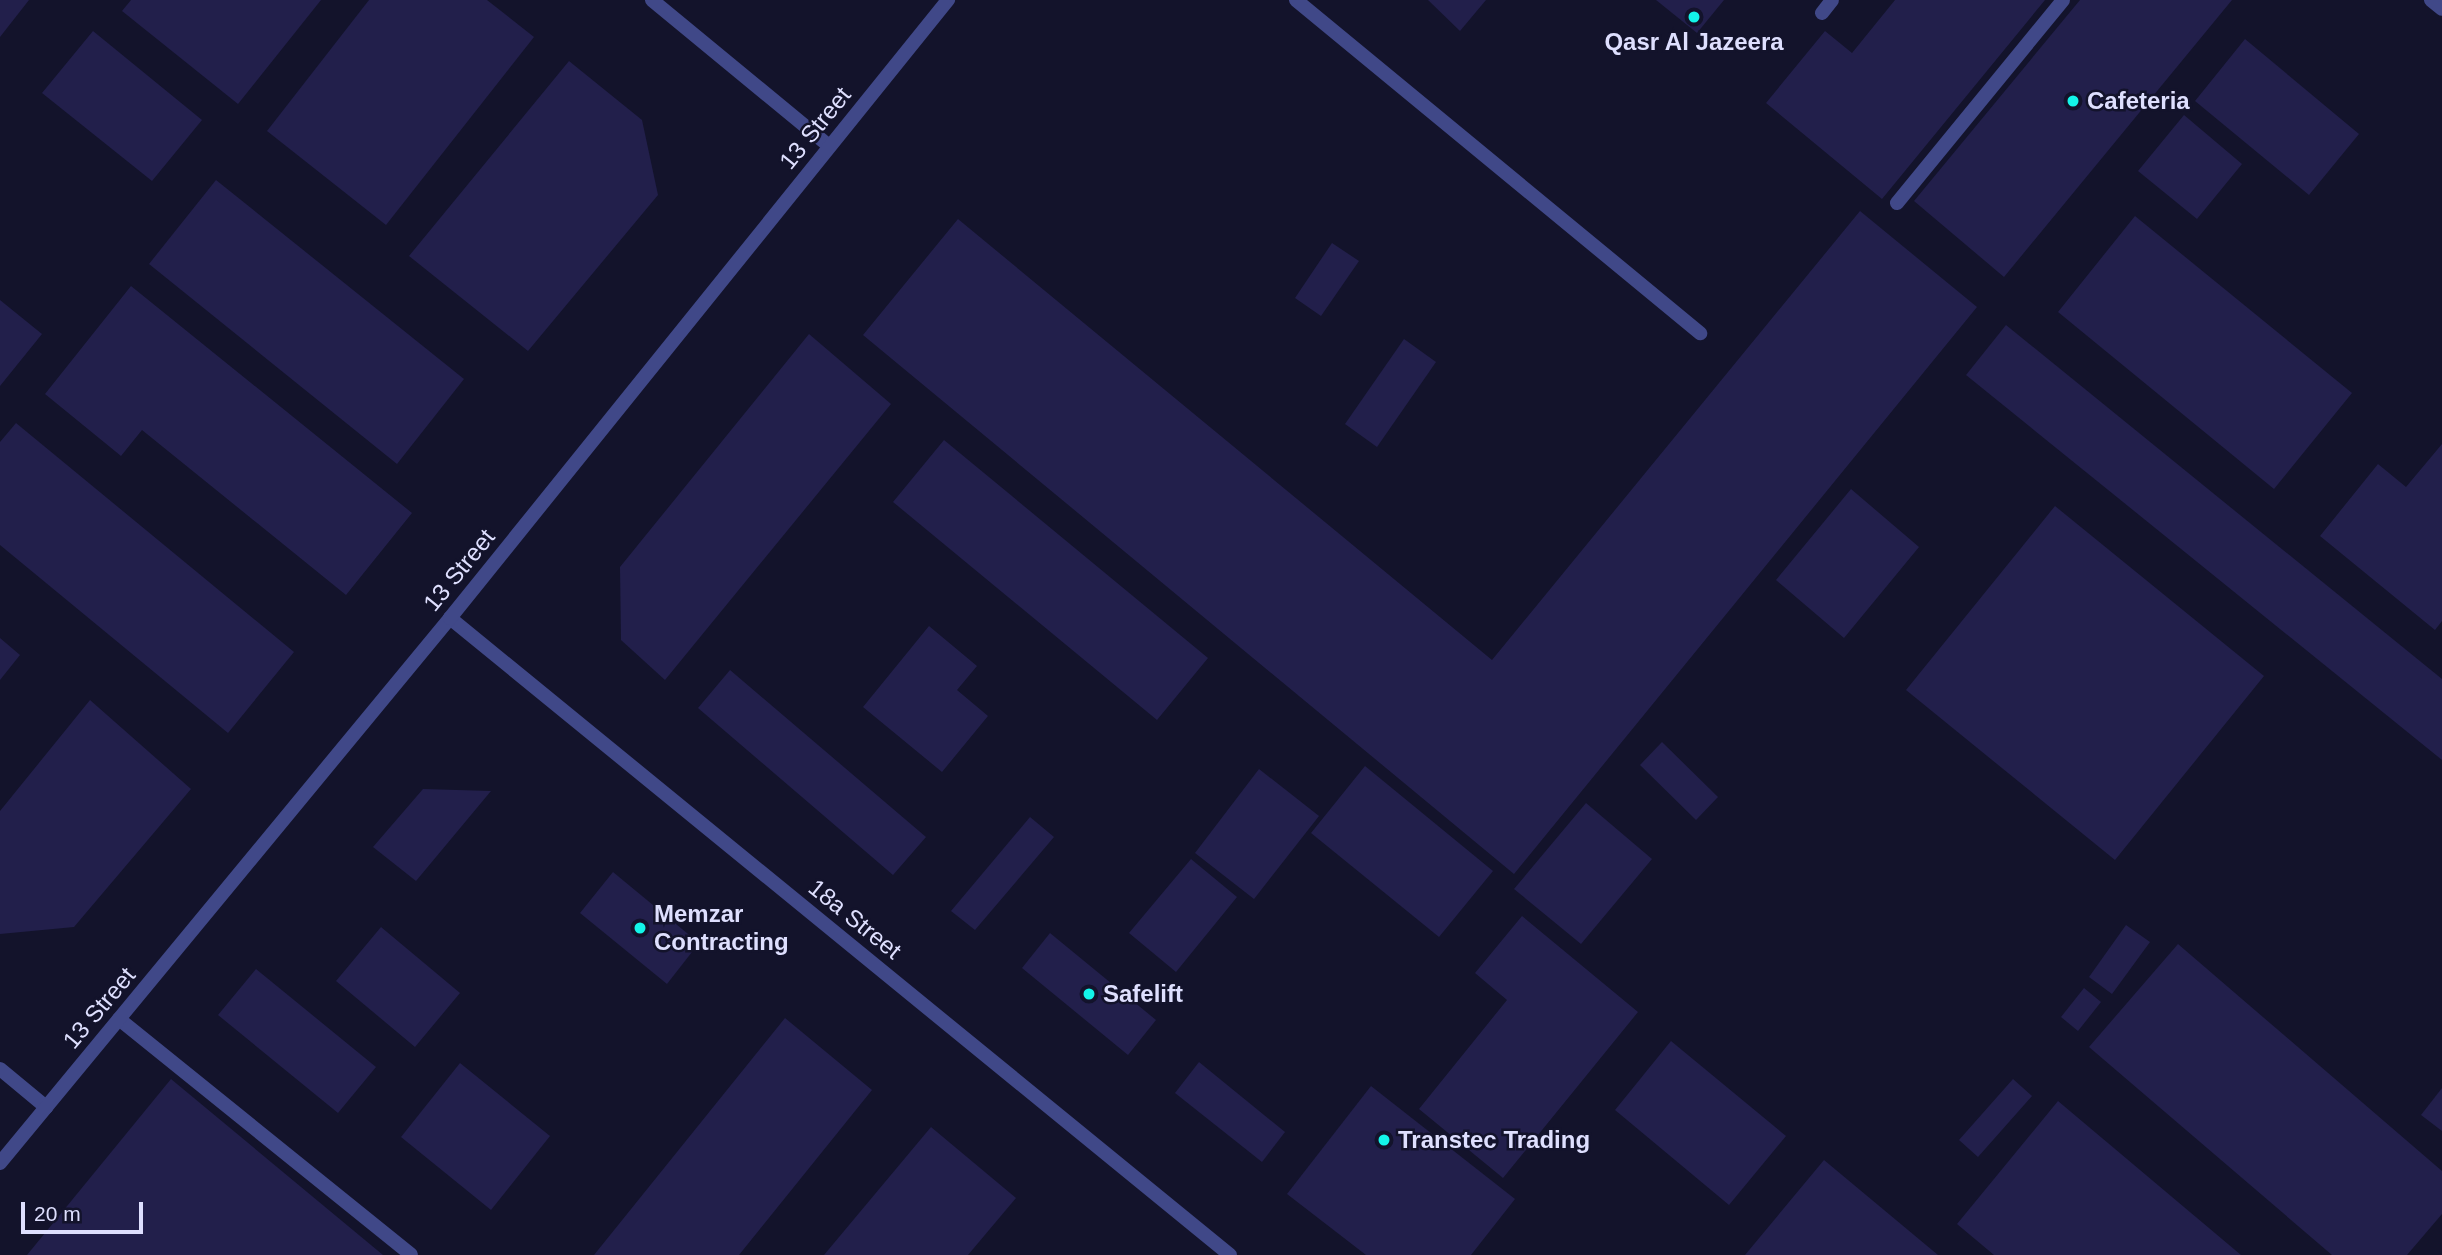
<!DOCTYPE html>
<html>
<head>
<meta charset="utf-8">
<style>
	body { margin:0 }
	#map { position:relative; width:2442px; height:1255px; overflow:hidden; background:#13132b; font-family:Arial,sans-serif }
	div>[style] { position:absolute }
	.building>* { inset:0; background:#221f4b }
	.service>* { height:14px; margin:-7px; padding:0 7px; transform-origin:7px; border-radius:7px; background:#404888 }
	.minor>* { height:14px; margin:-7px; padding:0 7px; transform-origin:7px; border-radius:7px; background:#404888 }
	.dots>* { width:19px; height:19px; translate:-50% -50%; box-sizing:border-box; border:4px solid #13132b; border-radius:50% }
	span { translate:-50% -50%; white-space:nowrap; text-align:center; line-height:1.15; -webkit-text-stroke:5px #13132b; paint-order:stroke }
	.poi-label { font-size:24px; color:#dedffe; font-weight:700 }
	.left { translate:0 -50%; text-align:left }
	.street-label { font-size:24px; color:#dedffe }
	.scale { position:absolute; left:21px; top:1202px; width:122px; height:32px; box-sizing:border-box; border:4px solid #dedffe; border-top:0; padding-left:9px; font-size:21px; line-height:24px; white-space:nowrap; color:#dedffe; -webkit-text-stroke:5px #13132b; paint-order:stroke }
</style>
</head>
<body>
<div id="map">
	<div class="building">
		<i style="clip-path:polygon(0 0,29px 0,0 37px)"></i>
		<i style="clip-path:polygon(131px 0,321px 0,238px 104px,122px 11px)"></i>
		<i style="clip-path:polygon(369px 0,487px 0,534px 37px,386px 225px,267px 131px)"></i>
		<i style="clip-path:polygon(1428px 0,1486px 0,1460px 31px)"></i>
		<i style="clip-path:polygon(1656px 0,1724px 0,1697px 33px)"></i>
		<i style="clip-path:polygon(1895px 0,2045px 0,1882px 199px,1766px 103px,1825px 31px,1852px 53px)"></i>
		<i style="clip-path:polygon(2080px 0,2232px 0,2004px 277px,1914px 201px)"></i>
		<i style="clip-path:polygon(93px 31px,202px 120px,152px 181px,42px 93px)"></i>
		<i style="clip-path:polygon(2245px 39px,2359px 134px,2309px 195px,2195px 101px)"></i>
		<i style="clip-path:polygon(569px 61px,642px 120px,658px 195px,528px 351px,409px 256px)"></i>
		<i style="clip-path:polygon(2184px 115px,2242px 164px,2197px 219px,2138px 171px)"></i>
		<i style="clip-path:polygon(216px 180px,464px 379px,397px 464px,149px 264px)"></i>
		<i style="clip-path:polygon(1860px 211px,1977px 307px,1514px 874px,863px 335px,958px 219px,1492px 660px)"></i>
		<i style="clip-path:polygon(2135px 216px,2352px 393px,2274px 489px,2058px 312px)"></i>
		<i style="clip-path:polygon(1332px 243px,1359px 261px,1321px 316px,1295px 298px)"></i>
		<i style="clip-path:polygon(131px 286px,412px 513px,346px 595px,142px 430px,121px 456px,45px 394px)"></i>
		<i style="clip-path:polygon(0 300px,42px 334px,0 386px)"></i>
		<i style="clip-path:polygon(2006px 325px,2442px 679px,2442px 760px,1966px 375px)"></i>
		<i style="clip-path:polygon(809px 334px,891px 404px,665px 680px,621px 640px,620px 567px)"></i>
		<i style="clip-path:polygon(1404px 339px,1436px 362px,1377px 447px,1345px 424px)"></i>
		<i style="clip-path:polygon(16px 423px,294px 652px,228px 733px,0 545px,0 442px)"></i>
		<i style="clip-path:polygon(944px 440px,1208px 658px,1157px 720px,893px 502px)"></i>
		<i style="clip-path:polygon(2442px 444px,2442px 621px,2435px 630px,2320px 536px,2378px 464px,2406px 487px)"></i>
		<i style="clip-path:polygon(1851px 489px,1919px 547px,1844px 638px,1776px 580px)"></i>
		<i style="clip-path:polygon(2055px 506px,2264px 676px,2115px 860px,1906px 690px)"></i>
		<i style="clip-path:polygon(929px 626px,977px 666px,957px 690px,988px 716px,942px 772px,863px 707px)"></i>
		<i style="clip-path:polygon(0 638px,20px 655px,0 680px)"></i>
		<i style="clip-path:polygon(730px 670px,926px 837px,893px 875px,698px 708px)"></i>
		<i style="clip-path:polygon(90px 700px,191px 789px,74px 927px,0 934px,0 811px)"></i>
		<i style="clip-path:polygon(1662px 742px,1718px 797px,1696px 820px,1640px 765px)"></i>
		<i style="clip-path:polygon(1365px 766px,1493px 871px,1439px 937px,1311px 833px)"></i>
		<i style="clip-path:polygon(1259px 769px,1319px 816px,1254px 899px,1195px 853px)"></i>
		<i style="clip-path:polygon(423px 789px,491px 791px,416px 881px,373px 847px)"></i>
		<i style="clip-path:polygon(1586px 803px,1652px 859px,1581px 944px,1514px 889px)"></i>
		<i style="clip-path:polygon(1030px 817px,1054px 837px,975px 930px,951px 911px)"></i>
		<i style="clip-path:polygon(1191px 859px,1237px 897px,1176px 972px,1129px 933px)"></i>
		<i style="clip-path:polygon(613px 872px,699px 943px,667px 984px,580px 913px)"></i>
		<i style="clip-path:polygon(1522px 916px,1638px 1012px,1503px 1178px,1419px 1109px,1507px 1000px,1475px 973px)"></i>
		<i style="clip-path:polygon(2126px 925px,2150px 942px,2112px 994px,2089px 977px)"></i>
		<i style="clip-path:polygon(381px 927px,460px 993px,415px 1047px,336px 981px)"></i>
		<i style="clip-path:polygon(1050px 933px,1156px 1020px,1128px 1055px,1022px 968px)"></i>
		<i style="clip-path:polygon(2178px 944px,2442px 1171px,2442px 1214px,2407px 1255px,2332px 1255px,2089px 1047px)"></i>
		<i style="clip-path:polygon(256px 969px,376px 1067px,338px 1113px,218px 1015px)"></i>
		<i style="clip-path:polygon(2084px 988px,2101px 1002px,2078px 1031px,2061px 1017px)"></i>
		<i style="clip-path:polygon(785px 1018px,872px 1090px,739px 1255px,594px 1255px)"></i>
		<i style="clip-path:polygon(1671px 1041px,1786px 1136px,1729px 1205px,1615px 1110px)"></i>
		<i style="clip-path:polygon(1199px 1062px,1285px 1132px,1262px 1162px,1175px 1093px)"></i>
		<i style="clip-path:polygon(460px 1063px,550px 1136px,491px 1210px,401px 1137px)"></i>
		<i style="clip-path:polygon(171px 1079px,383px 1255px,27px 1255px)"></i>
		<i style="clip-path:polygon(2013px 1079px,2032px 1096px,1978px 1157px,1959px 1140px)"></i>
		<i style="clip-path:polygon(1371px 1086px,1515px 1199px,1471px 1255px,1366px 1255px,1287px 1194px)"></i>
		<i style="clip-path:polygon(2442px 1088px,2442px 1131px,2421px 1115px)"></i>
		<i style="clip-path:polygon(2058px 1101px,2241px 1255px,1994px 1255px,1957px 1224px)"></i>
		<i style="clip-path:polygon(931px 1127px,1016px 1198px,968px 1255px,824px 1255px)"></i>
		<i style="clip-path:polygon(1824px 1160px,1938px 1255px,1745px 1255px)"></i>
	</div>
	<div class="service">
		<i style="left:652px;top:0;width:229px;rotate:39.5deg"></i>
		<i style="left:1296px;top:0;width:524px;rotate:39.5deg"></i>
		<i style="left:1822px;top:13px;width:16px;rotate:-52deg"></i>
		<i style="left:1897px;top:203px;width:262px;rotate:-50.7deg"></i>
		<i style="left:450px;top:618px;width:1007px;rotate:39.24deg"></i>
		<i style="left:119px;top:1019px;width:375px;rotate:38.9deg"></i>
		<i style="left:0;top:1069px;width:60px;rotate:39.6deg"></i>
		<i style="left:0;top:1163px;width:707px;rotate:-50.45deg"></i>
		<i style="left:450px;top:618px;width:794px;rotate:-51.14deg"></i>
	</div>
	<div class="minor">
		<i style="left:2431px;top:0;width:14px;rotate:39deg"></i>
	</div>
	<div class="dots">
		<i style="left:1694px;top:17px;background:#13f5e9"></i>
		<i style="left:2073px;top:101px;background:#13f5e9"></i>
		<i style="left:640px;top:928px;background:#13f5e9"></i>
		<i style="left:1089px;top:994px;background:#13f5e9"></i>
		<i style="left:1384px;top:1140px;background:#13f5e9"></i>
	</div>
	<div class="poi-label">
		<span style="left:1694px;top:42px">Qasr Al Jazeera</span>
		<span class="left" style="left:2087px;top:101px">Cafeteria</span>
		<span class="left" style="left:654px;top:928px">Memzar<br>Contracting</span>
		<span class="left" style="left:1103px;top:994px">Safelift</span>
		<span class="left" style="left:1398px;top:1140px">Transtec Trading</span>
	</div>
	<div class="street-label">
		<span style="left:815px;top:128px;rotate:-51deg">13 Street</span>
		<span style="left:459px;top:570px;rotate:-51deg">13 Street</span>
		<span style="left:855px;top:919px;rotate:39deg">18a Street</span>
		<span style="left:99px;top:1008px;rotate:-50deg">13 Street</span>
	</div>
	<div class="scale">20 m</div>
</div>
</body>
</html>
